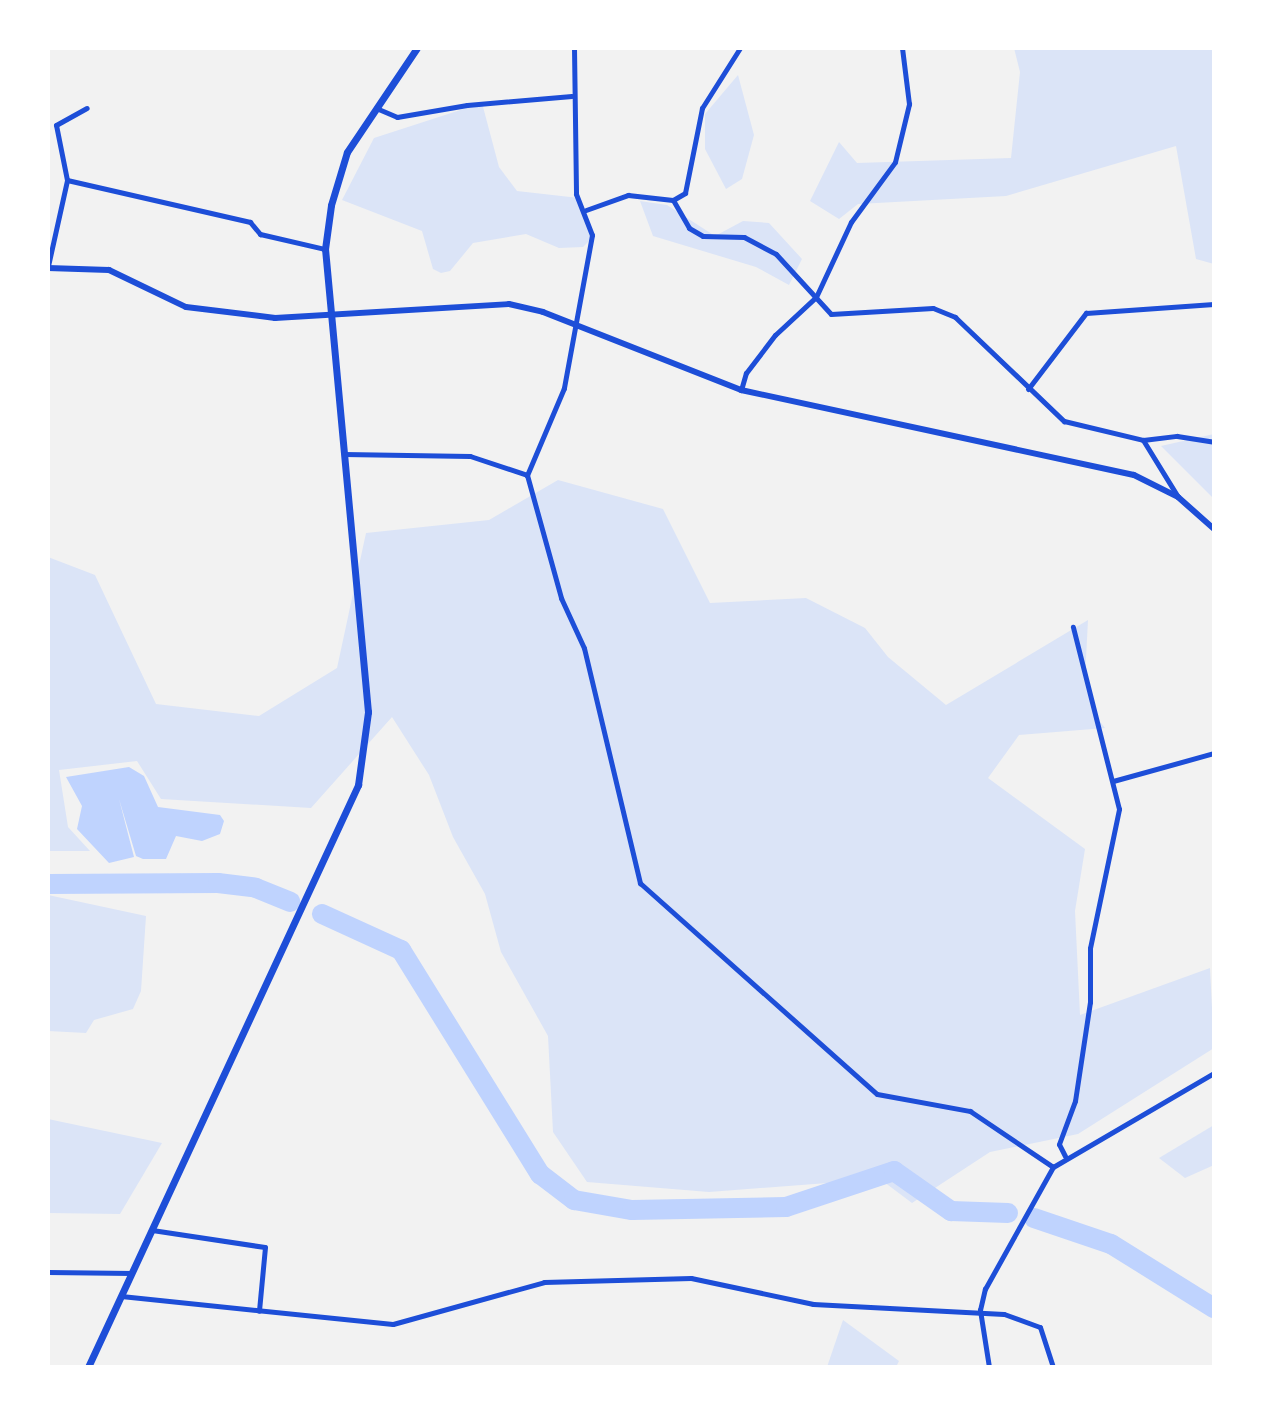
<!DOCTYPE html>
<html>
<head>
<meta charset="utf-8">
<style>
	body { margin:0 }
	#map { position:relative; width:1262px; height:1415px; overflow:hidden; background:#f2f2f2; font-family:Bitter,serif }
	div>[style] { position:absolute }
	.green>* { inset:0; background:#dbe4f7 }
	.water>* { inset:0; background:#bfd3fe }
	.river>* { height:20px; margin:-10px; padding:0 10px; transform-origin:10px; border-radius:10px; background:#bfd3fe }
	.minor>* { height:5px; margin:-2.5px; padding:0 2.5px; transform-origin:2.5px; border-radius:2.5px; background:#1d4ed8 }
	.tertiary>* { height:6px; margin:-3px; padding:0 3px; transform-origin:3px; border-radius:3px; background:#1d4ed8 }
	.secondary>* { height:7px; margin:-3.5px; padding:0 3.5px; transform-origin:3.5px; border-radius:3.5px; background:#1d4ed8 }
	span { translate:-50% -50%; white-space:nowrap; text-align:center; line-height:1.15; -webkit-text-stroke:8px #fff; paint-order:stroke }
	.frame { position:absolute; inset:0; border:50px solid #fff; pointer-events:none }
</style>
</head>
<body>
<div id="map">
	<div class="green">
		<i style="clip-path:polygon(1014px 48px,1214px 48px,1214px 264px,1196px 259px,1176px 146px,1006px 196px,858px 204px,839px 219px,810px 201px,839px 142px,857px 163px,1011px 158px,1020px 72px)"></i>
		<i style="clip-path:polygon(738px 75px,754px 135px,742px 179px,726px 189px,705px 149px,705px 114px)"></i>
		<i style="clip-path:polygon(482px 103px,499px 167px,517px 191px,579px 198px,591px 239px,583px 247px,559px 248px,526px 234px,473px 243px,450px 271px,441px 273px,433px 269px,422px 231px,342px 200px,374px 138px)"></i>
		<i style="clip-path:polygon(640px 201px,667px 205px,715px 236px,743px 221px,769px 223px,802px 259px,789px 285px,756px 267px,653px 236px)"></i>
		<i style="clip-path:polygon(1214px 434px,1214px 499px,1161px 446px)"></i>
		<i style="clip-path:polygon(558px 480px,663px 509px,710px 603px,806px 598px,865px 628px,888px 657px,946px 705px,1088px 620px,1085px 678px,1095px 715px,1105px 728px,1019px 735px,988px 778px,1085px 849px,1075px 911px,1080px 1015px,1210px 968px,1214px 1048px,1078px 1134px,990px 1152px,912px 1203px,880px 1179px,709px 1192px,587px 1182px,553px 1132px,548px 1036px,501px 952px,485px 894px,453px 837px,429px 775px,392px 717px,311px 808px,161px 799px,137px 761px,59px 770px,68px 827px,90px 851px,48px 851px,48px 557px,95px 575px,156px 704px,259px 716px,337px 668px,366px 533px,489px 520px)"></i>
		<i style="clip-path:polygon(48px 895px,146px 916px,141px 991px,133px 1009px,94px 1020px,86px 1033px,48px 1031px)"></i>
		<i style="clip-path:polygon(48px 1119px,162px 1143px,120px 1214px,48px 1213px)"></i>
		<i style="clip-path:polygon(1214px 1125px,1214px 1165px,1185px 1178px,1159px 1158px)"></i>
		<i style="clip-path:polygon(843px 1320px,899px 1361px,896px 1367px,827px 1367px)"></i>
	</div>
	<div class="water">
		<i style="clip-path:polygon(129px 767px,144px 776px,158px 807px,220px 815px,224px 821px,220px 834px,202px 841px,176px 836px,166px 859px,143px 859px,136px 856px,119px 799px,134px 857px,109px 863px,77px 829px,82px 806px,66px 777px)"></i>
	</div>
	<div class="river">
		<i style="left:48px;top:884px;width:170px;rotate:-0.3deg"></i>
		<i style="left:218px;top:883px;width:38px;rotate:7deg"></i>
		<i style="left:256px;top:888px;width:37px;rotate:22deg"></i>
		<i style="left:322px;top:914px;width:87px;rotate:24.5deg"></i>
		<i style="left:401px;top:950px;width:264px;rotate:58.2deg"></i>
		<i style="left:540px;top:1174px;width:43px;rotate:37.4deg"></i>
		<i style="left:574px;top:1200px;width:59px;rotate:9.8deg"></i>
		<i style="left:632px;top:1210px;width:154px;rotate:-1.1deg"></i>
		<i style="left:786px;top:1207px;width:114px;rotate:-18.4deg"></i>
		<i style="left:894px;top:1171px;width:70px;rotate:35.1deg"></i>
		<i style="left:951px;top:1211px;width:57px;rotate:2deg"></i>
		<i style="left:1034px;top:1218px;width:81px;rotate:18.7deg"></i>
		<i style="left:1111px;top:1244px;width:121px;rotate:31.9deg"></i>
	</div>
	<div class="minor">
		<i style="left:574px;top:48px;width:146px;rotate:89.2deg"></i>
		<i style="left:576px;top:194px;width:44px;rotate:68.7deg"></i>
		<i style="left:592px;top:235px;width:156px;rotate:100.4deg"></i>
		<i style="left:564px;top:388px;width:95px;rotate:113deg"></i>
		<i style="left:527px;top:475px;width:128px;rotate:74.5deg"></i>
		<i style="left:561px;top:598px;width:55px;rotate:65.3deg"></i>
		<i style="left:584px;top:648px;width:242px;rotate:76.6deg"></i>
		<i style="left:640px;top:883px;width:317px;rotate:41.7deg"></i>
		<i style="left:877px;top:1094px;width:95px;rotate:10.4deg"></i>
		<i style="left:970px;top:1111px;width:100px;rotate:34deg"></i>
		<i style="left:376px;top:108px;width:23px;rotate:23deg"></i>
		<i style="left:397px;top:117px;width:71px;rotate:-9.7deg"></i>
		<i style="left:467px;top:105px;width:105px;rotate:-4.9deg"></i>
		<i style="left:67px;top:180px;width:188px;rotate:12.9deg"></i>
		<i style="left:250px;top:222px;width:16px;rotate:50deg"></i>
		<i style="left:260px;top:234px;width:67px;rotate:13deg"></i>
		<i style="left:673px;top:200px;width:32px;rotate:60deg"></i>
		<i style="left:689px;top:228px;width:16px;rotate:30deg"></i>
		<i style="left:703px;top:236px;width:41px;rotate:1.4deg"></i>
		<i style="left:744px;top:237px;width:36px;rotate:28deg"></i>
		<i style="left:776px;top:254px;width:81px;rotate:47.5deg"></i>
		<i style="left:831px;top:314px;width:102px;rotate:-3.4deg"></i>
		<i style="left:933px;top:308px;width:24px;rotate:22deg"></i>
		<i style="left:955px;top:317px;width:151px;rotate:43.7deg"></i>
		<i style="left:1064px;top:421px;width:81px;rotate:13.5deg"></i>
		<i style="left:1143px;top:440px;width:34px;rotate:-7deg"></i>
		<i style="left:1177px;top:436px;width:37px;rotate:9deg"></i>
		<i style="left:586px;top:210px;width:45px;rotate:-19.7deg"></i>
		<i style="left:628px;top:195px;width:45px;rotate:6.3deg"></i>
		<i style="left:673px;top:200px;width:14px;rotate:-30deg"></i>
		<i style="left:685px;top:193px;width:87px;rotate:-78.7deg"></i>
		<i style="left:702px;top:108px;width:71px;rotate:-57.7deg"></i>
		<i style="left:48px;top:266px;width:88px;rotate:-77.5deg"></i>
		<i style="left:67px;top:180px;width:56px;rotate:-101.3deg"></i>
		<i style="left:56px;top:125px;width:35px;rotate:-29deg"></i>
		<i style="left:1028px;top:389px;width:96px;rotate:-52.7deg"></i>
		<i style="left:1086px;top:313px;width:128px;rotate:-4deg"></i>
		<i style="left:741px;top:390px;width:18px;rotate:-74deg"></i>
		<i style="left:746px;top:373px;width:48px;rotate:-52.7deg"></i>
		<i style="left:775px;top:335px;width:56px;rotate:-42.8deg"></i>
		<i style="left:816px;top:297px;width:83px;rotate:-65deg"></i>
		<i style="left:851px;top:222px;width:74px;rotate:-53.7deg"></i>
		<i style="left:895px;top:162px;width:60px;rotate:-76.4deg"></i>
		<i style="left:909px;top:104px;width:56px;rotate:-97.1deg"></i>
		<i style="left:1143px;top:440px;width:67px;rotate:58.4deg"></i>
		<i style="left:344px;top:454px;width:126px;rotate:0.9deg"></i>
		<i style="left:470px;top:456px;width:60px;rotate:18.4deg"></i>
		<i style="left:1113px;top:781px;width:105px;rotate:-15.5deg"></i>
		<i style="left:1065px;top:1156px;width:13px;rotate:-117deg"></i>
		<i style="left:1059px;top:1144px;width:46px;rotate:-69.6deg"></i>
		<i style="left:1075px;top:1101px;width:100px;rotate:-81.4deg"></i>
		<i style="left:1090px;top:1002px;width:54px;rotate:-90deg"></i>
		<i style="left:1090px;top:948px;width:142px;rotate:-78.2deg"></i>
		<i style="left:1119px;top:809px;width:188px;rotate:-104.2deg"></i>
		<i style="left:152px;top:1230px;width:114px;rotate:8.6deg"></i>
		<i style="left:265px;top:1247px;width:64px;rotate:95.4deg"></i>
		<i style="left:48px;top:1272px;width:84px;rotate:0.7deg"></i>
		<i style="left:121px;top:1296px;width:273px;rotate:5.9deg"></i>
		<i style="left:393px;top:1324px;width:157px;rotate:-15.5deg"></i>
		<i style="left:544px;top:1282px;width:147px;rotate:-1.6deg"></i>
		<i style="left:691px;top:1278px;width:125px;rotate:12deg"></i>
		<i style="left:813px;top:1304px;width:191px;rotate:3deg"></i>
		<i style="left:1004px;top:1314px;width:38px;rotate:20deg"></i>
		<i style="left:1040px;top:1327px;width:42px;rotate:72deg"></i>
		<i style="left:989px;top:1367px;width:58px;rotate:-99deg"></i>
		<i style="left:980px;top:1310px;width:22px;rotate:-77deg"></i>
		<i style="left:985px;top:1289px;width:140px;rotate:-60.9deg"></i>
		<i style="left:1053px;top:1167px;width:186px;rotate:-30.3deg"></i>
	</div>
	<div class="tertiary">
		<i style="left:48px;top:268px;width:61px;rotate:1.9deg"></i>
		<i style="left:109px;top:270px;width:85px;rotate:25.7deg"></i>
		<i style="left:186px;top:307px;width:90px;rotate:7deg"></i>
		<i style="left:275px;top:318px;width:234px;rotate:-3.4deg"></i>
		<i style="left:509px;top:304px;width:35px;rotate:13deg"></i>
		<i style="left:543px;top:312px;width:213px;rotate:21.5deg"></i>
		<i style="left:741px;top:390px;width:402px;rotate:12.2deg"></i>
		<i style="left:1134px;top:475px;width:49px;rotate:26.6deg"></i>
		<i style="left:1178px;top:497px;width:48px;rotate:41.6deg"></i>
	</div>
	<div class="secondary">
		<i style="left:88px;top:1367px;width:642px;rotate:-65.11deg"></i>
		<i style="left:358px;top:785px;width:74px;rotate:-82.2deg"></i>
		<i style="left:368px;top:712px;width:465px;rotate:-95.3deg"></i>
		<i style="left:325px;top:249px;width:44px;rotate:-82.2deg"></i>
		<i style="left:331px;top:205px;width:55px;rotate:-73.2deg"></i>
		<i style="left:347px;top:152px;width:125px;rotate:-56.1deg"></i>
	</div>
	<div class="frame"></div>
</div>
</body>
</html>
